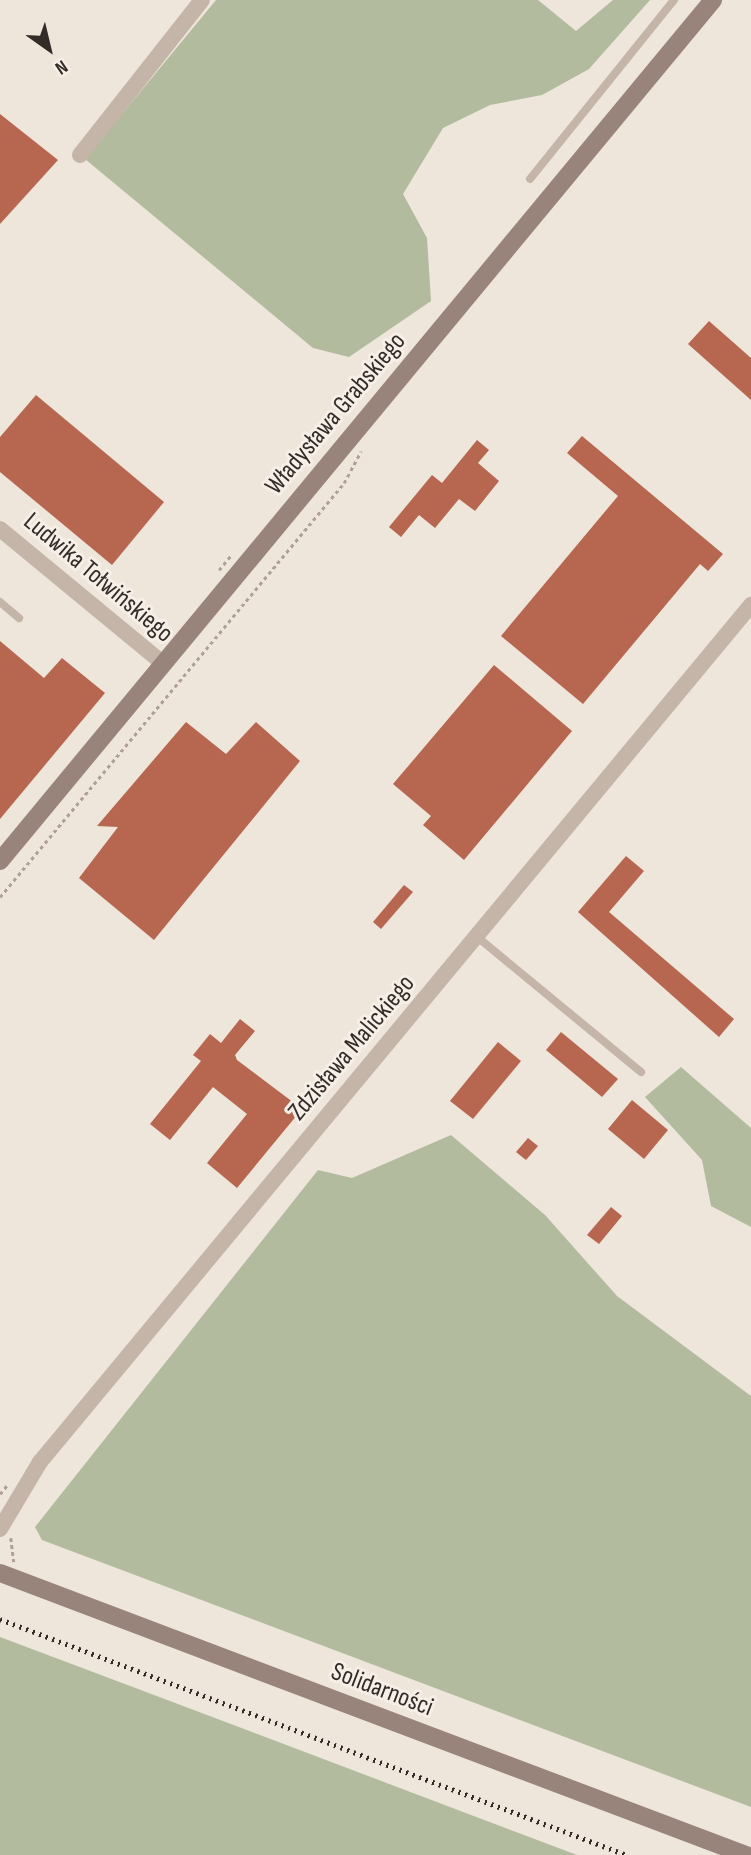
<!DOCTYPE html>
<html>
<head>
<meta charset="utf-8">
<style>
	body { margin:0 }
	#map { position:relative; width:751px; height:1855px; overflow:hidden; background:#eee5db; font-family:"Sofia Sans Condensed",sans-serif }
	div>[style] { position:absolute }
	.green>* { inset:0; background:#b2bb9d }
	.building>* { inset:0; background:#b76650 }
	.path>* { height:2.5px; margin-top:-1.25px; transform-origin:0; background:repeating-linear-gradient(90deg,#b09f93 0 3.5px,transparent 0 7px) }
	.lane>* { height:8px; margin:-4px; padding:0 4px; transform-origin:4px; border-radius:4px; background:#c5b5a9 }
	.street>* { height:16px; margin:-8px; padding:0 8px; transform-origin:8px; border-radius:8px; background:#c5b5a9 }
	.secondary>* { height:18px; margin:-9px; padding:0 9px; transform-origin:9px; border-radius:9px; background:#98847a }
	.rail>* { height:4.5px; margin-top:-2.25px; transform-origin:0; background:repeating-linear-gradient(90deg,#332b28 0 2px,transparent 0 7px) }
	span { translate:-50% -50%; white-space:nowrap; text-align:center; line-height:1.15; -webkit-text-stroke:6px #f6efe7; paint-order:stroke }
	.street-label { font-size:26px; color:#332b28 }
	.north { position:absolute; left:14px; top:14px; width:70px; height:70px; -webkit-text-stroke:5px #f6efe7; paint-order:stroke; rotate:146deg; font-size:19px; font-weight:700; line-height:28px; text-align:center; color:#332b28 }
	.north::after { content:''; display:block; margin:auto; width:24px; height:32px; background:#332b28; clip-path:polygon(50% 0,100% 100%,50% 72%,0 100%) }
</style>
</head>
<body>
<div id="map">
	<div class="green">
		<i style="clip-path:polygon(216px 0,538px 0,576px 31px,613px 0,650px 0,589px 69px,542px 95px,490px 105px,443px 128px,403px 194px,427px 238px,431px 301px,349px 357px,313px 348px,85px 159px)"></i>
		<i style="clip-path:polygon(681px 1067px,751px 1128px,751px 1227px,711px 1206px,702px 1160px,645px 1097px)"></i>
		<i style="clip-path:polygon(451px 1135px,545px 1215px,617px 1296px,751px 1396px,751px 1807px,42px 1540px,35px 1527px,318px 1170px,352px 1178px)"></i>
		<i style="clip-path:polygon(0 1637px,162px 1698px,577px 1855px,0 1855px)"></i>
	</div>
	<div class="building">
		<i style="clip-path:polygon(0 114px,58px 160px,0 224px)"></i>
		<i style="clip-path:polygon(709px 321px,751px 358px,751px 400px,688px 344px)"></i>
		<i style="clip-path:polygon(36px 395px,164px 502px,112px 565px,0 472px,0 437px)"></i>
		<i style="clip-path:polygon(582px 436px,723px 554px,708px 571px,700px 564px,583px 704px,501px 636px,618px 496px,567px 453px)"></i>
		<i style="clip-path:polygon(477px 440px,489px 450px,478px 463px,499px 481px,475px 511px,459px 499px,435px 528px,419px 515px,401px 537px,389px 527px,432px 475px,442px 483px)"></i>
		<i style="clip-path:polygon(0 641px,44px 678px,62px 658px,105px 693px,0 819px)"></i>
		<i style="clip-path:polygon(494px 665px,572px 731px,464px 860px,423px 825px,431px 816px,393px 784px)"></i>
		<i style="clip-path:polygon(186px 722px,226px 754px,256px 722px,300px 761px,154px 940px,79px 878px,118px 827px,97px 826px)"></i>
		<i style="clip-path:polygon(626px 856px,644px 871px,609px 912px,734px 1019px,719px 1037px,578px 912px)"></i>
		<i style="clip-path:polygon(404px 885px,413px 892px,381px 929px,373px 922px)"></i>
		<i style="clip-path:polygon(240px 1019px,255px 1031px,235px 1055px,237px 1060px,302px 1109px,237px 1188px,207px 1163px,247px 1114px,213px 1087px,170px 1140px,150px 1124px,201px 1061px,193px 1055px,210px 1034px,221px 1043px)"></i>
		<i style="clip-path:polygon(561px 1032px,618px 1079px,602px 1097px,546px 1050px)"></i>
		<i style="clip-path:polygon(498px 1042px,521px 1061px,473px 1119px,450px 1101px)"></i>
		<i style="clip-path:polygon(632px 1100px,668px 1130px,644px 1159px,608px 1129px)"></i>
		<i style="clip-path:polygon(528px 1138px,538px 1146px,526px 1160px,516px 1152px)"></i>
		<i style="clip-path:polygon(611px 1207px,622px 1216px,599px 1244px,587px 1235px)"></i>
	</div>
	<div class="path">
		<i style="left:219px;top:570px;width:21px;rotate:-51deg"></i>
		<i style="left:0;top:897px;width:538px;rotate:-50.28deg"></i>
		<i style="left:344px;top:483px;width:36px;rotate:-62deg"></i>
		<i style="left:0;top:1494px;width:13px;rotate:-51deg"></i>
		<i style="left:11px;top:1538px;width:24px;rotate:83deg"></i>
	</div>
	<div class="lane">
		<i style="left:530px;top:179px;width:230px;rotate:-51.2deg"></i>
		<i style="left:0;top:602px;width:25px;rotate:40deg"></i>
		<i style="left:476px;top:936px;width:214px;rotate:39.5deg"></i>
	</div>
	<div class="street">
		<i style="left:80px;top:155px;width:197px;rotate:-51.8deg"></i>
		<i style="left:0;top:529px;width:212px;rotate:39.5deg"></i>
		<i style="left:0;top:1529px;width:78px;rotate:-59.2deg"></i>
		<i style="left:40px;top:1462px;width:1114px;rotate:-50.32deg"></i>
	</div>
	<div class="secondary">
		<i style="left:0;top:861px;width:1118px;rotate:-50.37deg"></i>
		<i style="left:0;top:1573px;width:798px;rotate:20.71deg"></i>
	</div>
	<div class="rail">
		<i style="left:0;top:1619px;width:670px;rotate:20.63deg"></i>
	</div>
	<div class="street-label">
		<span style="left:336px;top:414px;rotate:-50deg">Władysława Grabskiego</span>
		<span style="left:98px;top:578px;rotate:40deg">Ludwika Tołwińskiego</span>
		<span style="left:352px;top:1048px;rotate:-50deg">Zdzisława Malickiego</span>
		<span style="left:382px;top:1690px;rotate:21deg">Solidarności</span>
	</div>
	<div class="north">N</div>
</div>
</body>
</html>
